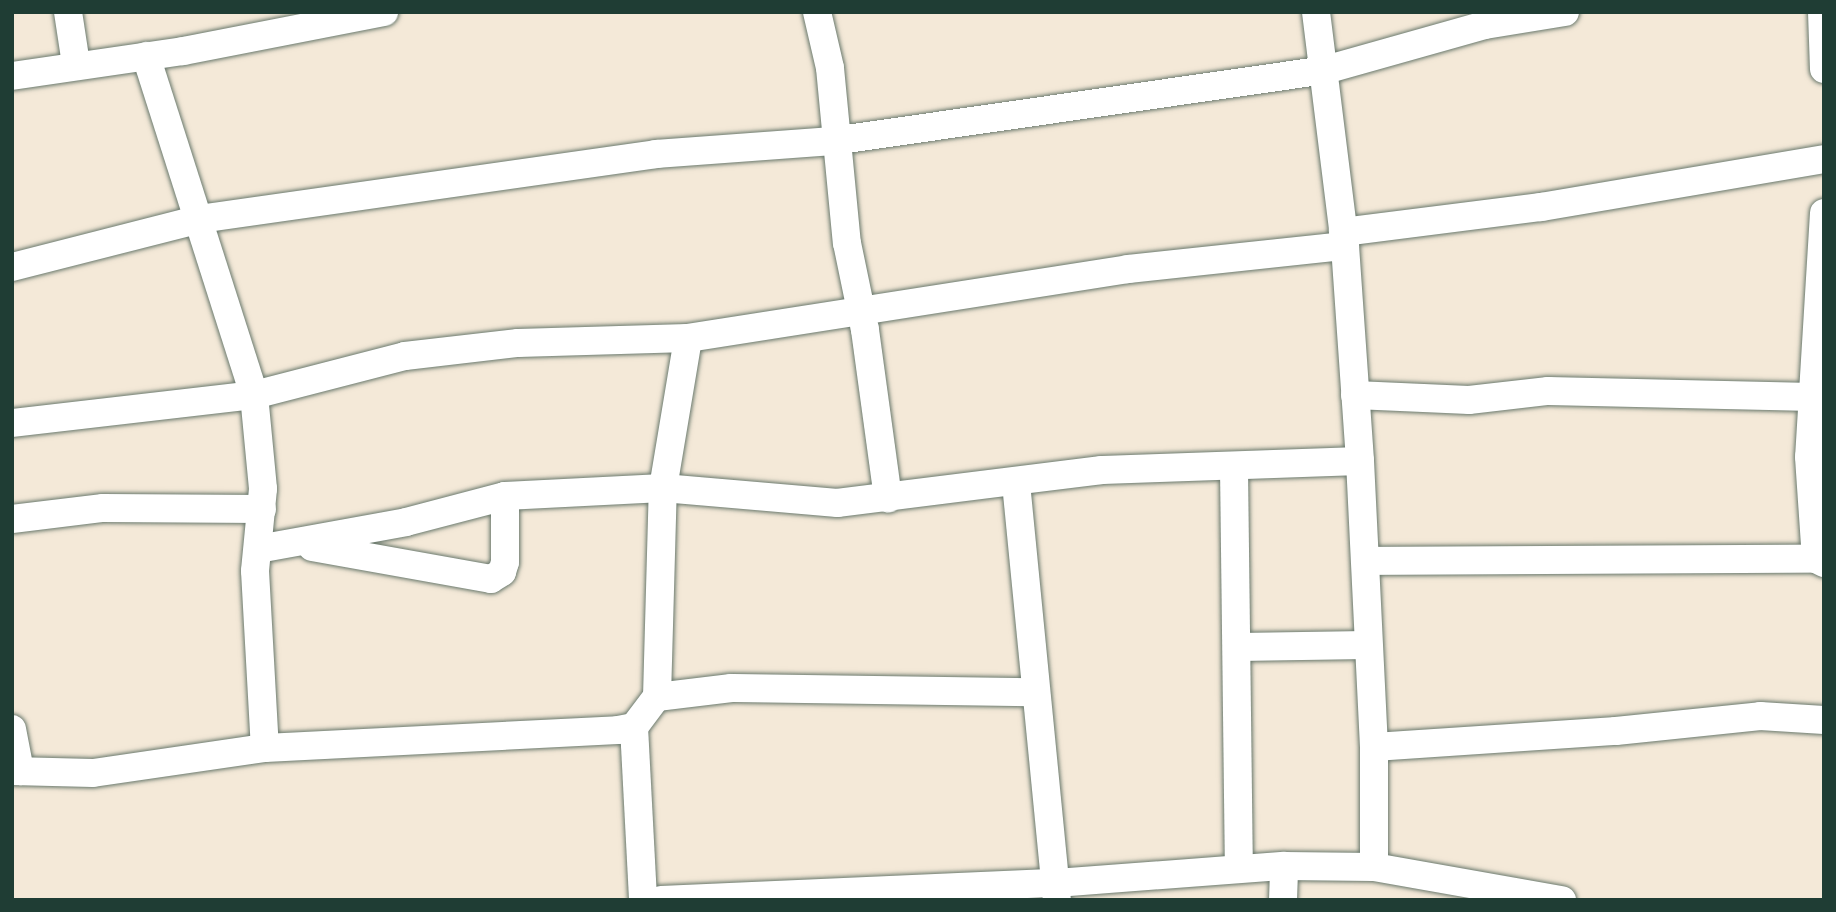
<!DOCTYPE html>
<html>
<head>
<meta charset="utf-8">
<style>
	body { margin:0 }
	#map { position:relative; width:1836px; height:912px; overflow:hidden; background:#f4e9d8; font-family:Delius,sans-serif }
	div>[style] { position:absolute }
	.roads { filter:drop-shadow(0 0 2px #6a796d) drop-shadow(0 0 2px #6a796d) }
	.street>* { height:28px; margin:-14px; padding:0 14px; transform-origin:14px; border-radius:14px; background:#fff }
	span { translate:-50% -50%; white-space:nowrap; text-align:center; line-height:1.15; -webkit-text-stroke:6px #f6f6f2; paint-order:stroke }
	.frame { position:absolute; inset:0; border:14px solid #1f3d34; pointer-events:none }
</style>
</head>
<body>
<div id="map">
	<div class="roads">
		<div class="street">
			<i style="left:68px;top:12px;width:53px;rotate:81.3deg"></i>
			<i style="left:817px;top:12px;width:57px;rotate:76.9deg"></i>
			<i style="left:830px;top:68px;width:176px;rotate:84.5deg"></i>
			<i style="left:847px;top:243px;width:89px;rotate:78.3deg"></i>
			<i style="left:865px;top:330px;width:170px;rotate:82.2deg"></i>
			<i style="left:1316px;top:12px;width:236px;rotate:82.9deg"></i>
			<i style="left:1345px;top:246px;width:216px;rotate:86deg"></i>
			<i style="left:1360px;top:461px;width:286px;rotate:87.2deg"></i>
			<i style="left:1374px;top:747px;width:120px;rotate:90deg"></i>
			<i style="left:1822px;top:12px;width:57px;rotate:88deg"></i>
			<i style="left:146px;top:56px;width:356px;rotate:72.3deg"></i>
			<i style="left:254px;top:395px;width:94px;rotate:84.5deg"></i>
			<i style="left:263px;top:489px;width:82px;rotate:95.6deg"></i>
			<i style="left:255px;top:571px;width:177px;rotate:86.8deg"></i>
			<i style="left:12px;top:76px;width:173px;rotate:-8.3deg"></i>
			<i style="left:183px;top:51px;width:205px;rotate:-11deg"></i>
			<i style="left:1824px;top:213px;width:244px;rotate:93.5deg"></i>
			<i style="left:1809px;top:457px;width:102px;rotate:86.1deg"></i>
			<i style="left:1816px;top:559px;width:9px;rotate:27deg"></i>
			<i style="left:1343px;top:232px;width:200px;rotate:-7.2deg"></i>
			<i style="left:1541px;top:207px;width:287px;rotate:-9.6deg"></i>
			<i style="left:12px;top:267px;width:194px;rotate:-14.3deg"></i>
			<i style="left:200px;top:219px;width:461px;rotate:-8.1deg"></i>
			<i style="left:656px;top:154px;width:177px;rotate:-4.2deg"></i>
			<i style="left:833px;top:141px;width:497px;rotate:-8.2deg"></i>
			<i style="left:1325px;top:70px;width:166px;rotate:-15.7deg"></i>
			<i style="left:1485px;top:25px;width:81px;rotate:-9.2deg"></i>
			<i style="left:1355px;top:395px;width:114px;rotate:2.5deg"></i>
			<i style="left:1469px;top:400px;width:80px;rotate:-6.5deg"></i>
			<i style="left:1548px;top:391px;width:265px;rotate:1.3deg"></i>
			<i style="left:12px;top:423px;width:244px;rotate:-6.6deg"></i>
			<i style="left:254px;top:395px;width:156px;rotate:-14.5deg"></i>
			<i style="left:405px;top:356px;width:114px;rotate:-6.6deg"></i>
			<i style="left:518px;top:343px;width:170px;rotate:-1.7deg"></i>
			<i style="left:688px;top:338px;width:445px;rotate:-8.9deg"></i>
			<i style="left:1128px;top:269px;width:218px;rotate:-6.1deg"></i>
			<i style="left:1234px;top:468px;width:398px;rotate:89.3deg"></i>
			<i style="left:1016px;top:483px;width:419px;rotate:84.4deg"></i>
			<i style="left:12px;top:519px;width:92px;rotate:-6.9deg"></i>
			<i style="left:103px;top:508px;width:159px;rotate:0.4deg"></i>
			<i style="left:312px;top:547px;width:182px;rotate:10.1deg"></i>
			<i style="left:491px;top:579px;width:13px;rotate:-32deg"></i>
			<i style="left:502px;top:572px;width:10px;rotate:-73deg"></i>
			<i style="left:505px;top:562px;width:66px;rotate:-90deg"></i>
			<i style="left:258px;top:549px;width:150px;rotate:-10.3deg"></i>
			<i style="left:406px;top:522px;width:102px;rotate:-14.7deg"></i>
			<i style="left:505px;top:496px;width:158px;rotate:-2.9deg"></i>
			<i style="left:663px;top:488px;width:175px;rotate:4.9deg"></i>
			<i style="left:837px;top:503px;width:267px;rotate:-7.1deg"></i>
			<i style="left:1102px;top:470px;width:258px;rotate:-2deg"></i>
			<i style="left:1366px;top:561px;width:458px;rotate:-0.3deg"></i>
			<i style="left:1237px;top:647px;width:131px;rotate:-0.9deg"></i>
			<i style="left:657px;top:697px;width:209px;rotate:-88.4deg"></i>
			<i style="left:663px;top:488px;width:152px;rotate:-80.5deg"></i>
			<i style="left:634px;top:727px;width:173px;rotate:87deg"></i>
			<i style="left:12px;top:729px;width:43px;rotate:79.2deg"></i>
			<i style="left:1374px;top:747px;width:243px;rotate:-3.8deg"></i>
			<i style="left:1616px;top:731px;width:145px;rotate:-5.9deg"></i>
			<i style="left:1760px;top:716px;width:64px;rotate:3.6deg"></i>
			<i style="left:12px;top:771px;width:81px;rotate:1.4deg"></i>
			<i style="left:93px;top:773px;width:174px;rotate:-8.3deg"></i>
			<i style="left:265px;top:748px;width:353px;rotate:-2.9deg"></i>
			<i style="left:618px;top:730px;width:16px;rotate:-11deg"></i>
			<i style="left:634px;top:727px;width:38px;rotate:-53deg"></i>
			<i style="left:657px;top:697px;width:75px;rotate:-6.9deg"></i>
			<i style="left:731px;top:688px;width:305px;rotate:0.8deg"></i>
			<i style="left:661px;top:900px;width:395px;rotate:-2.5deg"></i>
			<i style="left:1056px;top:883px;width:229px;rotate:-4.3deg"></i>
			<i style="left:1284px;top:866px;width:90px;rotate:0.6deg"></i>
			<i style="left:1374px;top:867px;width:191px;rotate:10deg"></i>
			<i style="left:1283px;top:900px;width:34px;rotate:-88deg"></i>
		</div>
	</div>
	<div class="frame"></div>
</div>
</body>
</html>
